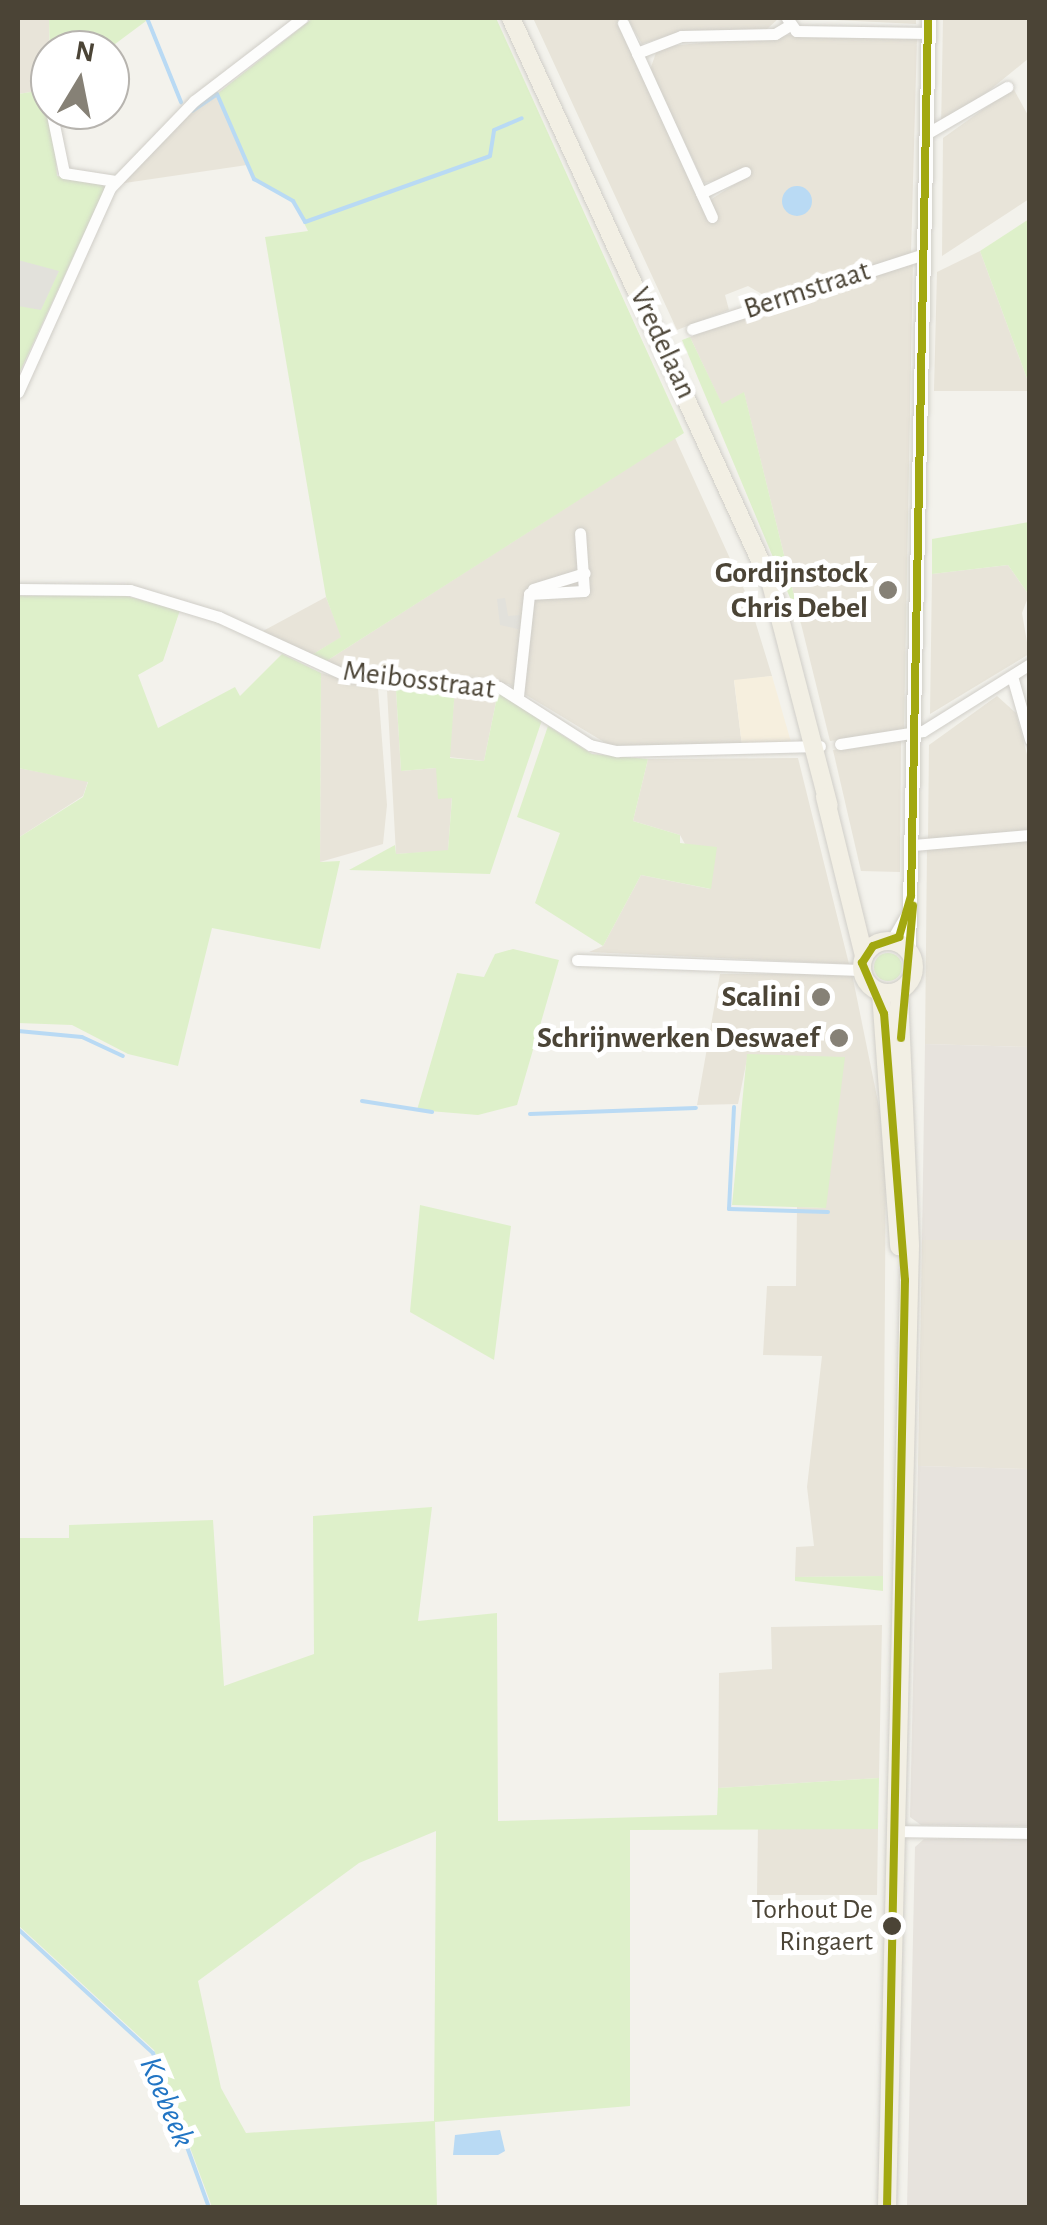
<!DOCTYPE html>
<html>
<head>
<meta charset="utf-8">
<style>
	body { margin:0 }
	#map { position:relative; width:1047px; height:2225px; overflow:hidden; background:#f3f2ec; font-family:"Alegreya Sans",sans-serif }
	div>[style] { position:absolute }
	.residential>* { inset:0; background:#e8e4d9 }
	.commercial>* { inset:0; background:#f6efde }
	.industrial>* { inset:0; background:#e7e3dd }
	.green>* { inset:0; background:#def0ca }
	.round { border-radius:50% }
	.parking>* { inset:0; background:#e2e1db }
	.water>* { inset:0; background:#b9daf4 }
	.stream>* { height:4px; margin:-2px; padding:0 2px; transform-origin:2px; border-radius:2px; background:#b9daf4 }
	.roads { filter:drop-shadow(0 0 2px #d0cec8) drop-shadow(0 0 2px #d0cec8) }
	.minor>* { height:11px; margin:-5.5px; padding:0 5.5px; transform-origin:5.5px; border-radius:5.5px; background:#fdfdfc }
	.tertiary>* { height:14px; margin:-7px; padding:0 7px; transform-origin:7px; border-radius:7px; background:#fdfdfc }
	.primary>* { height:18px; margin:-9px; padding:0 9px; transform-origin:9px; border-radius:9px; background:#f2efe4 }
	.primary>.ring { margin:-9px; padding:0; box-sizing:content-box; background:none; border:18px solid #f2efe4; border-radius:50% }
	.bus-1>* { height:8px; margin:-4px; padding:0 4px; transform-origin:4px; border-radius:4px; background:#a2a810 }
	.dots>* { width:28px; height:28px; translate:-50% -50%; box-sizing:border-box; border:5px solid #fff; border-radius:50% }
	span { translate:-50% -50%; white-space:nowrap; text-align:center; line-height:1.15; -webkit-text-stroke:10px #fff; paint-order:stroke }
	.bus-label { font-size:28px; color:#4b4436 }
	.right { translate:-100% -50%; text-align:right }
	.street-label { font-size:30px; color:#4b4436 }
	.poi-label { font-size:30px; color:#4b4436; font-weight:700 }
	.water-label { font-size:32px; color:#2275c4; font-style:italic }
	.frame { position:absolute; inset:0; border:20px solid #4b4436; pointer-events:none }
	.north { position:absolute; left:30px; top:30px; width:100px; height:100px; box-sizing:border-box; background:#fff; border:2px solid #b7b4af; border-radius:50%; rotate:10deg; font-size:28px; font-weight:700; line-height:40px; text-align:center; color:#4b4436 }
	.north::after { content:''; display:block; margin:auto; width:35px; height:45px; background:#868176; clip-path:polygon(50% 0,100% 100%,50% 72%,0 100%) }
</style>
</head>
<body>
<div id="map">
	<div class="residential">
		<i style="clip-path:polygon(18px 18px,49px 18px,50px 89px,18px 94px)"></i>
		<i style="clip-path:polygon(533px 18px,624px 18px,710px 200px,749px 175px,704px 183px,650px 70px,658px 47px,786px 35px,917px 38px,911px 254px,767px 297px,748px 286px,725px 295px,729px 310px,677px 330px)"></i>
		<i style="clip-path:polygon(627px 18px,779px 18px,766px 30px,680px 32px,642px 44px)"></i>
		<i style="clip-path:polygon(795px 18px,916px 18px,916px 24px)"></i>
		<i style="clip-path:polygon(943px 18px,1029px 18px,1029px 58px,941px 130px)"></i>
		<i style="clip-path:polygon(1013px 88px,1029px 117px,1029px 199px,942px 256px,943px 138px)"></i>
		<i style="clip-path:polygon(217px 94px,247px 165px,118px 184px,190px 113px)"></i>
		<i style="clip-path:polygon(980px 251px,1029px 384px,1029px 391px,934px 391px,937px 272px)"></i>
		<i style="clip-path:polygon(913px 259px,904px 731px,830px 741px,744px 393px,722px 405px,690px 337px)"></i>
		<i style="clip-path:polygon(675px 438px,748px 598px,772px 676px,734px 681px,742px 746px,609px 745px,508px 684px,349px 673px,325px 662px)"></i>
		<i style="clip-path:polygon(1008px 565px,1029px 595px,1022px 613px,1029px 654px,930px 714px,932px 574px)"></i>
		<i style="clip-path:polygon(326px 597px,342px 637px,310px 656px,263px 631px)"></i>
		<i style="clip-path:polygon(321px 673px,378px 688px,387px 805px,383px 844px,320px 862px)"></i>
		<i style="clip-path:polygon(455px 687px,498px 692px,484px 761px,449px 757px)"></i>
		<i style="clip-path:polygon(387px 690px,396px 690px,401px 771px,436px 768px,452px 797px,448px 851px,396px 854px)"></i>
		<i style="clip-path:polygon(997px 696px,1016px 713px,1029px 762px,1029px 830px,928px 839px,929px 745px)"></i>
		<i style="clip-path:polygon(901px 741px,900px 872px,861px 871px,833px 750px)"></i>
		<i style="clip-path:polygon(798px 758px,849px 964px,589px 952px,603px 946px,641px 875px,710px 889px,680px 835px,633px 821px,648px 759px)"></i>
		<i style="clip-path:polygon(18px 768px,88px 781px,83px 796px,18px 838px)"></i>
		<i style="clip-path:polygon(1029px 839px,1029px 1047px,925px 1044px,927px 849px)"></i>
		<i style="clip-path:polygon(720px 974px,852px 974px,886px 1141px,883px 1576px,795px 1577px,796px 1547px,814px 1546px,807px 1487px,822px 1356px,763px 1355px,767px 1286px,796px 1286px,797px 1207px,826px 1208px,748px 1054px,738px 1104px,697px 1105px)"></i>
		<i style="clip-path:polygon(922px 1240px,1029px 1240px,1028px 1469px,918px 1466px)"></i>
		<i style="clip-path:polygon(882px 1625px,879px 1778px,718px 1788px,719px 1673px,772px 1669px,771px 1627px)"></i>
		<i style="clip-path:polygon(758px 1824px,878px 1829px,877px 1895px,757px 1895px)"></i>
	</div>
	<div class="commercial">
		<i style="clip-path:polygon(772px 676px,791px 742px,742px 746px,734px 680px)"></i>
	</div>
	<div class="industrial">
		<i style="clip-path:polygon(925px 1044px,1029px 1047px,1029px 1240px,922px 1240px)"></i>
		<i style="clip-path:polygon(1029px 1436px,1029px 1826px,921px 1825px,910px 1817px,918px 1466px,1027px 1469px)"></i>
		<i style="clip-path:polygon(1029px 1838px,1029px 2207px,907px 2208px,915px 1847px,924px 1839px)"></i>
	</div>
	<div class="green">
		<i style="clip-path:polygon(49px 18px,150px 18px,107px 50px,50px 50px,50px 58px)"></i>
		<i style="clip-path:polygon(313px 18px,496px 18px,684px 433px,325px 662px,310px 656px,341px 637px,326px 597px,265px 237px,308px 231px,293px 201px,254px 179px,217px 94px)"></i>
		<i style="clip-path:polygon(50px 89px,57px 176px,106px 186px,18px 376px,18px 94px)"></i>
		<i style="clip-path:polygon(1029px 219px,1029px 384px,980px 251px)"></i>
		<i style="clip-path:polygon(690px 337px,722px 404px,744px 392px,801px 624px,682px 340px)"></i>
		<i style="clip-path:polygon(1029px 522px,1029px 595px,1008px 565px,932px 574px,932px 539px)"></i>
		<i style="clip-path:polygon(118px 594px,180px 610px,163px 661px,138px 675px,158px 728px,235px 687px,240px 696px,282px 654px,321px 673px,320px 862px,340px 861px,320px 949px,212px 928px,178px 1066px,128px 1054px,72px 1025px,18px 1023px,18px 838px,83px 797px,88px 782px,18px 768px,18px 596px)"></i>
		<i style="clip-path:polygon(455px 687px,450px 758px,484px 761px,498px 692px,542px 720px,490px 874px,349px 870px,395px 845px,396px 854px,448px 850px,452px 798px,438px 799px,436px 768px,401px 771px,396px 690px)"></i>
		<i style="clip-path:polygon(548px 726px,592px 754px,648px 759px,633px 821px,680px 835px,680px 843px,717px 847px,711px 889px,641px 875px,603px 946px,535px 903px,560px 833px,517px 817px)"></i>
		<i style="clip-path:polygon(513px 949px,559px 960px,517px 1105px,478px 1115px,417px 1110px,457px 973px,484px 977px,495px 954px)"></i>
		<i class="round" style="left:874px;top:953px;width:28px;height:28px"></i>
		<i style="clip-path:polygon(747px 1054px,845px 1057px,826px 1208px,732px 1205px)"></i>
		<i style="clip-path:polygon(420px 1205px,511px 1226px,494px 1360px,410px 1312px)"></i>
		<i style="clip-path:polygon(evenodd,432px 1507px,418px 1621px,497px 1613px,498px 1821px,717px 1815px,718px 1788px,879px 1778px,878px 1829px,630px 1830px,630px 2106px,435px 2122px,437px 2207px,212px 2207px,154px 2050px,18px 1925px,18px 1538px,69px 1538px,69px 1525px,213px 1520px,224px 1686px,314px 1654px,313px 1516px,432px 1507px,436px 1831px,434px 2121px,246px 2133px,221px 2088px,198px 1981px,359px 1863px,436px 1831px)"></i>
		<i style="clip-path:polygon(883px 1576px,883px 1591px,795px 1581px,795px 1577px)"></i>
	</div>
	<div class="parking">
		<i style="clip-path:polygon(18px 260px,59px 271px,41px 310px,18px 306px)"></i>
		<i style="clip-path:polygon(505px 598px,508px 616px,520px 615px,522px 630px,500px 625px,497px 599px)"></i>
	</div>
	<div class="water">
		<i class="round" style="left:782px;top:186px;width:30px;height:30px"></i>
		<i style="clip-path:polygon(500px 2130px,505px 2151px,498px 2155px,453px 2155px,455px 2135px)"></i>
	</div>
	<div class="stream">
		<i style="left:147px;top:18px;width:91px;rotate:68deg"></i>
		<i style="left:192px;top:111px;width:30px;rotate:-34deg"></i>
		<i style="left:217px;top:94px;width:93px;rotate:66.5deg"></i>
		<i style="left:254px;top:179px;width:45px;rotate:29.4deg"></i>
		<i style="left:293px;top:201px;width:24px;rotate:60deg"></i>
		<i style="left:305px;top:222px;width:196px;rotate:-19.6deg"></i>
		<i style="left:490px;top:156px;width:26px;rotate:-81deg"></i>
		<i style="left:494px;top:130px;width:30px;rotate:-23deg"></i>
		<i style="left:18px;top:1031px;width:64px;rotate:5.4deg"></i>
		<i style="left:82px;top:1037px;width:45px;rotate:24.9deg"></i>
		<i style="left:362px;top:1101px;width:71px;rotate:8.9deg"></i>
		<i style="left:734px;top:1107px;width:102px;rotate:92.8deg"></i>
		<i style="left:729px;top:1209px;width:99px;rotate:1.7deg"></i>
		<i style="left:530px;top:1114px;width:166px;rotate:-2.1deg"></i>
		<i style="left:18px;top:1929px;width:183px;rotate:42.6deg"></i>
		<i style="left:153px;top:2053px;width:165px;rotate:70.1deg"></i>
	</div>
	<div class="roads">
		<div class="minor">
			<i style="left:787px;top:18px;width:16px;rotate:55deg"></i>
			<i style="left:796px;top:31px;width:132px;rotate:0.9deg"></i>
			<i style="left:623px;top:23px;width:33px;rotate:65deg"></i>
			<i style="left:50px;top:96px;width:1px;rotate:90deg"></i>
			<i style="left:51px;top:110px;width:64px;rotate:78.3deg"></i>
			<i style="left:64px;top:173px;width:52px;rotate:8.9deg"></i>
			<i style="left:926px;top:134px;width:94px;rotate:-30.1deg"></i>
			<i style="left:701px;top:193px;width:49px;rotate:-25.5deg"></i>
			<i style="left:712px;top:217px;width:180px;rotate:-114.6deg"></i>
			<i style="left:637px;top:53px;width:47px;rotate:-21.1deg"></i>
			<i style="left:681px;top:36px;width:94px;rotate:-1.2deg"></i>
			<i style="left:775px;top:34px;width:17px;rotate:-31deg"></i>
			<i style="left:692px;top:329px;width:244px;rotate:-17.9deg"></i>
			<i style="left:18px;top:392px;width:224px;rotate:-65.7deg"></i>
			<i style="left:110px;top:188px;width:121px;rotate:-46deg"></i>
			<i style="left:194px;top:101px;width:136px;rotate:-37.5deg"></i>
			<i style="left:18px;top:589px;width:112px;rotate:0.5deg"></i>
			<i style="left:130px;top:590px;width:93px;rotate:16.9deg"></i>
			<i style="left:219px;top:617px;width:141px;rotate:24.7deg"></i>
			<i style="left:347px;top:676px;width:152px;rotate:4.1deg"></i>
			<i style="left:499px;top:687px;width:108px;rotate:32.5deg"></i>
			<i style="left:590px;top:745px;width:28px;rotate:13deg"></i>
			<i style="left:617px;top:751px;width:203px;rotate:-1.4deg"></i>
			<i style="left:533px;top:589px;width:54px;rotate:-17.1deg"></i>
			<i style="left:1012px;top:676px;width:66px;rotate:74.1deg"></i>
			<i style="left:518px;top:696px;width:103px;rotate:-83.8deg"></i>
			<i style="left:529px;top:594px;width:55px;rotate:-3.1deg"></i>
			<i style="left:584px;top:591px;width:58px;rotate:-93.9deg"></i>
			<i style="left:840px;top:744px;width:84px;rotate:-8.9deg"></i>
			<i style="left:923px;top:731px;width:126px;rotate:-32.1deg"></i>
			<i style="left:913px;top:845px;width:117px;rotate:-4.9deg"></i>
			<i style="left:577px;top:960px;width:285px;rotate:2deg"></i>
			<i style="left:894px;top:1831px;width:136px;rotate:0.8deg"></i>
		</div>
		<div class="tertiary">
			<i style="left:893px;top:942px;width:30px;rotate:-60deg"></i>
			<i style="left:909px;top:952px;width:934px;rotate:-88.77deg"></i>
		</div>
		<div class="primary">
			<i style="left:511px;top:18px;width:623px;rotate:65.33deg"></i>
			<i style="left:771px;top:584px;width:229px;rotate:75.4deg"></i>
			<i style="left:825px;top:797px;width:164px;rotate:76.2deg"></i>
			<i class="ring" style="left:862px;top:941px;width:34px;height:34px"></i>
			<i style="left:881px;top:993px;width:254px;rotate:85.9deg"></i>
			<i style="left:887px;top:2208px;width:963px;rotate:-88.63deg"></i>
			<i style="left:910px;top:1245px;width:254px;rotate:-92.5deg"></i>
		</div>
	</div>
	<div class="bus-1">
		<i style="left:901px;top:1038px;width:133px;rotate:-84.8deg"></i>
		<i style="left:887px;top:2208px;width:928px;rotate:-88.89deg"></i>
		<i style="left:905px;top:1280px;width:267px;rotate:-94.5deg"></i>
		<i style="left:884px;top:1014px;width:56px;rotate:-113.3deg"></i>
		<i style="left:862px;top:963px;width:20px;rotate:-57deg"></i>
		<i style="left:873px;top:946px;width:28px;rotate:-19deg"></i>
		<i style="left:899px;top:937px;width:43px;rotate:-73.7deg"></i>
		<i style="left:911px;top:896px;width:878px;rotate:-88.89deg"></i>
	</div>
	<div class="dots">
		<i style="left:888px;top:590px;background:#868176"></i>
		<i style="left:821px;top:997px;background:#868176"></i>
		<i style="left:839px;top:1038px;background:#868176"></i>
		<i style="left:892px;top:1926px;background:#4b4436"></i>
	</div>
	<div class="bus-label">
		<span class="right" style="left:873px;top:1926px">Torhout De<br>Ringaert</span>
	</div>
	<div class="street-label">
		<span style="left:807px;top:290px;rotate:-18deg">Bermstraat</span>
		<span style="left:663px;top:343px;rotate:65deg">Vredelaan</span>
		<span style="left:419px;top:680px;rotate:7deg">Meibosstraat</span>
	</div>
	<div class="poi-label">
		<span class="right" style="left:868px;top:590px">Gordijnstock<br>Chris Debel</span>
		<span class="right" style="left:801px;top:997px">Scalini</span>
		<span class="right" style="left:819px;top:1038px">Schrijnwerken Deswaef</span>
	</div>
	<div class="water-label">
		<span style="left:167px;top:2102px;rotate:67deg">Koebeek</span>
	</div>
	<div class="frame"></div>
	<div class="north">N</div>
</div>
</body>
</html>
